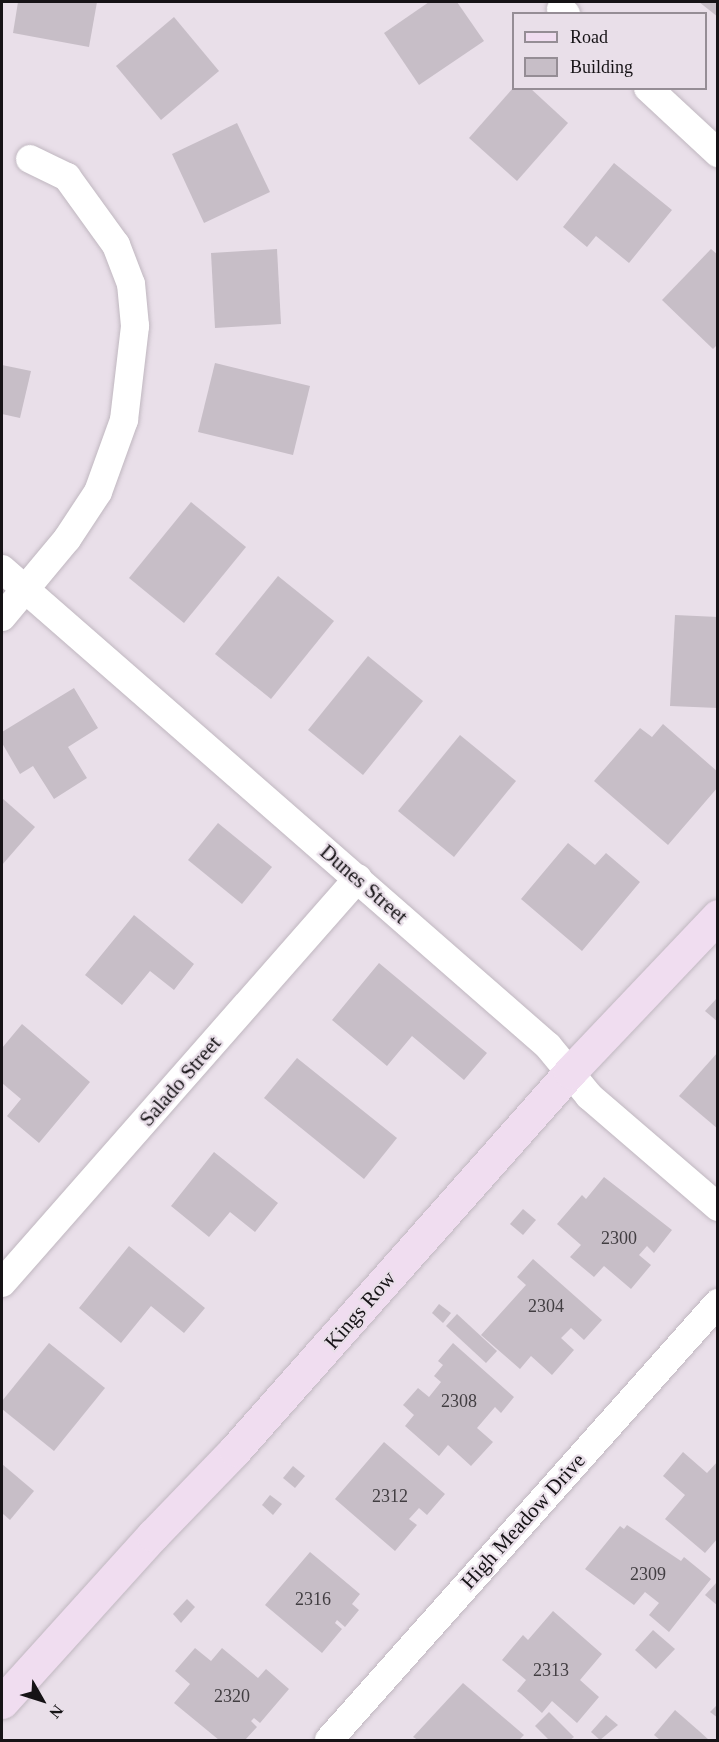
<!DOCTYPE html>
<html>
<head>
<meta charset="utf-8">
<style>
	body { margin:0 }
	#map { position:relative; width:719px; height:1742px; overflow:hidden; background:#e9dfe9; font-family:"Times New Roman",serif }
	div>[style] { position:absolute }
	.building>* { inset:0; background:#c7bec7 }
	.roads { filter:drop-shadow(0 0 2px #c0b7c0) drop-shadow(0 0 2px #c0b7c0) }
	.street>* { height:28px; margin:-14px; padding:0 14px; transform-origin:14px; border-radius:14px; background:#fff }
	.secondary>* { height:33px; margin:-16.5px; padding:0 16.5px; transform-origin:16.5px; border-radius:16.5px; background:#f0ddf0 }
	span { translate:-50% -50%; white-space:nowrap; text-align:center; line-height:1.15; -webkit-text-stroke:4.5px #e9dfe9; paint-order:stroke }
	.number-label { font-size:18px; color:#423e42 }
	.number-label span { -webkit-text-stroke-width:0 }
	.street-label { font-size:21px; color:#161316 }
	.frame { position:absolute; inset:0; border:3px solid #161316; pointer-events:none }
	.legend { position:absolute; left:512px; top:12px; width:195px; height:78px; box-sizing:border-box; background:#e9dfe9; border:2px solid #958d95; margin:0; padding:8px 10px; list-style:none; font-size:18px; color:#161316 }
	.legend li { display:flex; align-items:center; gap:12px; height:30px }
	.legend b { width:30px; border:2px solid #958d95 }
	.north { position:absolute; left:12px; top:1670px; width:60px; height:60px; -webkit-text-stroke:4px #e9dfe9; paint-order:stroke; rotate:129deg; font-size:16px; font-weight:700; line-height:24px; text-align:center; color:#161316 }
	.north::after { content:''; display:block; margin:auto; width:21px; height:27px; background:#161316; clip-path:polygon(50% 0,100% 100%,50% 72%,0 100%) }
</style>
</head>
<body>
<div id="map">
	<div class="building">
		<i style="clip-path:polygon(18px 2px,97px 2px,89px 47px,13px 33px)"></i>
		<i style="clip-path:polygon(429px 2px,457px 2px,484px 41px,419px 85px,384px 33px)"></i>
		<i style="clip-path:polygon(699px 2px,718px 2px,718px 17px)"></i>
		<i style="clip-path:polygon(174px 17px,219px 71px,161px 120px,116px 66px)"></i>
		<i style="clip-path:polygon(513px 88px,530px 88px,568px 123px,517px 181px,469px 138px)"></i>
		<i style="clip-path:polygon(237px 123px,270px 192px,204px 223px,172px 154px)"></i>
		<i style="clip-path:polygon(614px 163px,672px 210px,629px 263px,596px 236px,587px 247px,563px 227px)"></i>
		<i style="clip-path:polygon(277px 249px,281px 324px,215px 328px,211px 253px)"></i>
		<i style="clip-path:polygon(711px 249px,718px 255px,718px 344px,713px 349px,662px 300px)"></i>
		<i style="clip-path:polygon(215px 363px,310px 386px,293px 455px,198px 432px)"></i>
		<i style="clip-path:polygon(2px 365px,31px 371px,20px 418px,2px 414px)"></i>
		<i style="clip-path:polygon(191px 502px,246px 547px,184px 623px,129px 578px)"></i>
		<i style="clip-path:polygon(278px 576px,334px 621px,271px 699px,215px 654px)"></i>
		<i style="clip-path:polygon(675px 615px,718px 617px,718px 708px,670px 706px)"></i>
		<i style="clip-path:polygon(368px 656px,423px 701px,363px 775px,308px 730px)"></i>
		<i style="clip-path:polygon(74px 688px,98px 728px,68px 747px,87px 778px,54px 799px,33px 766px,20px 774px,2px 743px,2px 732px)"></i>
		<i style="clip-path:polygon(663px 724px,718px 772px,718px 787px,668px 845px,594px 781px,640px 728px,652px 737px)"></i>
		<i style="clip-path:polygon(460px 735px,516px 781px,454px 857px,398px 811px)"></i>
		<i style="clip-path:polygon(2px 798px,35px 827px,2px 865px)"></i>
		<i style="clip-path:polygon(218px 823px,272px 867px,242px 904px,188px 860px)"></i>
		<i style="clip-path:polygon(568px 843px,595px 865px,606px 853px,640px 882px,582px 951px,521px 899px)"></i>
		<i style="clip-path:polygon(134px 915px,194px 964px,174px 990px,150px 971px,122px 1005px,85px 975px)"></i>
		<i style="clip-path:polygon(379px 963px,487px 1053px,464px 1080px,412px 1036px,387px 1066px,332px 1020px)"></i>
		<i style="clip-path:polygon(718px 997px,718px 1022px,705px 1011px)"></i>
		<i style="clip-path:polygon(22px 1024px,90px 1082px,39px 1143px,7px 1116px,21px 1099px,2px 1083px,2px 1048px)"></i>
		<i style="clip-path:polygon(718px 1052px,718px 1129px,679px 1096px)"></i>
		<i style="clip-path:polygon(297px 1058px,397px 1138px,364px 1179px,264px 1098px)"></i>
		<i style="clip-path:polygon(214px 1152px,278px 1203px,255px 1232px,230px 1212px,209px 1237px,171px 1206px)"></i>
		<i style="clip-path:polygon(604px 1177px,672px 1230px,654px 1253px,647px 1246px,639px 1255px,651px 1265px,631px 1289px,604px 1266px,594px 1277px,570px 1257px,581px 1245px,557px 1224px,582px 1195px,586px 1199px)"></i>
		<i style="clip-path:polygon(523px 1209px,536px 1220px,523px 1235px,510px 1224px)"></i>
		<i style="clip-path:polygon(129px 1246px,205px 1308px,184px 1333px,151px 1306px,121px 1343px,79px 1308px)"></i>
		<i style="clip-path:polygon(533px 1259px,602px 1320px,584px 1340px,571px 1328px,561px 1338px,574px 1350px,552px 1375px,531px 1356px,520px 1369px,481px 1335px,526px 1285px,517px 1277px)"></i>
		<i style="clip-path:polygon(439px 1304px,451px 1313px,443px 1323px,432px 1313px)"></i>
		<i style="clip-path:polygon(457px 1314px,497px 1351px,486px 1363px,446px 1326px)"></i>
		<i style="clip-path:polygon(49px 1343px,105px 1388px,54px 1451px,2px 1409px,2px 1401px)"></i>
		<i style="clip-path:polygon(453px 1343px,514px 1397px,501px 1413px,495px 1407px,477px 1428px,493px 1442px,471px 1466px,448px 1445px,439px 1456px,405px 1426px,414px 1415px,403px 1405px,418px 1388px,429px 1397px,441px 1382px,434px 1376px,443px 1365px,438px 1361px)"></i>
		<i style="clip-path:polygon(384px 1442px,445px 1494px,427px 1515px,419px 1508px,409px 1519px,417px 1525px,395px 1551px,335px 1499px)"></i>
		<i style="clip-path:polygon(683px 1452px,707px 1473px,718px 1461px,718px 1538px,705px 1553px,665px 1519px,685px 1495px,663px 1476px)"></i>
		<i style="clip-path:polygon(2px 1464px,34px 1491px,10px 1520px,2px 1513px)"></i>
		<i style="clip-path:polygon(293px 1466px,305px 1476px,295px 1488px,283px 1478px)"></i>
		<i style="clip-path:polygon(270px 1495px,282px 1504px,273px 1515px,262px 1505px)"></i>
		<i style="clip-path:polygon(627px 1525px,681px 1561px,684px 1557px,711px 1579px,669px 1632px,649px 1615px,659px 1603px,645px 1592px,634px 1605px,585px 1569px,620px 1526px,624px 1529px)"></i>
		<i style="clip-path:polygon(310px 1552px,360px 1594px,352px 1604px,359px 1610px,345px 1627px,337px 1620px,335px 1623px,342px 1629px,322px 1653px,265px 1605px)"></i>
		<i style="clip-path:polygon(718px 1581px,718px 1606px,705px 1595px)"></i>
		<i style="clip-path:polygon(187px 1599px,195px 1607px,181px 1623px,173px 1614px)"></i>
		<i style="clip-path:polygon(553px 1611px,602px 1654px,580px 1680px,599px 1697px,577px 1723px,552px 1701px,542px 1713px,521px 1694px,517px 1691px,526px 1680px,502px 1660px,523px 1635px,528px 1640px)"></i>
		<i style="clip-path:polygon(653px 1630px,675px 1649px,656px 1669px,635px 1650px)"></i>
		<i style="clip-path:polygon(195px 1648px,211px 1661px,222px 1648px,258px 1678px,266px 1669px,289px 1689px,260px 1723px,254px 1718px,251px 1721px,257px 1727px,245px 1740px,219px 1740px,174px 1703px,190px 1684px,175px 1671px)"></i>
		<i style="clip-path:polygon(463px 1683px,524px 1735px,519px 1740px,418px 1740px,413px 1737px)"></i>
		<i style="clip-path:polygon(718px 1704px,718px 1718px,710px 1712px)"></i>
		<i style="clip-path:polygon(675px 1710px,699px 1731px,709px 1740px,660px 1740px,654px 1735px)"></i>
		<i style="clip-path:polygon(549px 1712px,574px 1737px,570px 1740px,549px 1740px,535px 1726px)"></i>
		<i style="clip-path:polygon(606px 1715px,618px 1725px,600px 1740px,591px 1732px)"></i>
	</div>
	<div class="roads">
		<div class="street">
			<i style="left:561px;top:9px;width:7px;rotate:45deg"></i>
			<i style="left:648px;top:88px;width:96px;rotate:42.9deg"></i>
			<i style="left:2px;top:569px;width:725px;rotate:41.14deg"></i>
			<i style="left:548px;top:1046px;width:65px;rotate:50.6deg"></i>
			<i style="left:589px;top:1096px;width:170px;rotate:40.7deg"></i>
			<i style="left:2px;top:617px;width:102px;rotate:-50.2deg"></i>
			<i style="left:67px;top:539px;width:56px;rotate:-56.6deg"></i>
			<i style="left:98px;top:492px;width:77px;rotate:-70.1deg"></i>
			<i style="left:124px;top:420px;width:95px;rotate:-83.3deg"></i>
			<i style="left:135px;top:326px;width:42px;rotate:-95.4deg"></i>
			<i style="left:131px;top:284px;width:42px;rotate:-111deg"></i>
			<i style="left:116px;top:245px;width:84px;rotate:-125.8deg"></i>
			<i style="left:67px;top:177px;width:41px;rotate:-154.1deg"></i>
			<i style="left:2px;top:1283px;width:539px;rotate:-48.68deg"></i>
			<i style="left:329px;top:1740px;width:585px;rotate:-48.33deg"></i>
		</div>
		<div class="secondary">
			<i style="left:2px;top:1702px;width:225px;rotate:-47.9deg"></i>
			<i style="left:153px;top:1535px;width:118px;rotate:-46deg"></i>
			<i style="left:235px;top:1450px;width:505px;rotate:-48.45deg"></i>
			<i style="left:570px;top:1072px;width:215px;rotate:-46.5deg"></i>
		</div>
	</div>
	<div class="number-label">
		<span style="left:619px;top:1238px">2300</span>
		<span style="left:546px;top:1306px">2304</span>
		<span style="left:459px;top:1401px">2308</span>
		<span style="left:390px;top:1496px">2312</span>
		<span style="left:648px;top:1574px">2309</span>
		<span style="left:313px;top:1599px">2316</span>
		<span style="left:551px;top:1670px">2313</span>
		<span style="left:232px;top:1696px">2320</span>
	</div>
	<div class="street-label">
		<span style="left:364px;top:884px;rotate:41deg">Dunes Street</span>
		<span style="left:180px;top:1081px;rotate:-49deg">Salado Street</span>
		<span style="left:360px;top:1310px;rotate:-49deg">Kings Row</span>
		<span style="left:523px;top:1521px;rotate:-48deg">High Meadow Drive</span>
	</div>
	<div class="frame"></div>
	<ul class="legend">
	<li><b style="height:8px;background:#f0ddf0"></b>Road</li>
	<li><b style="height:16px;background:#c7bec7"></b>Building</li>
	</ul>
	<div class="north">N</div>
</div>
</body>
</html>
